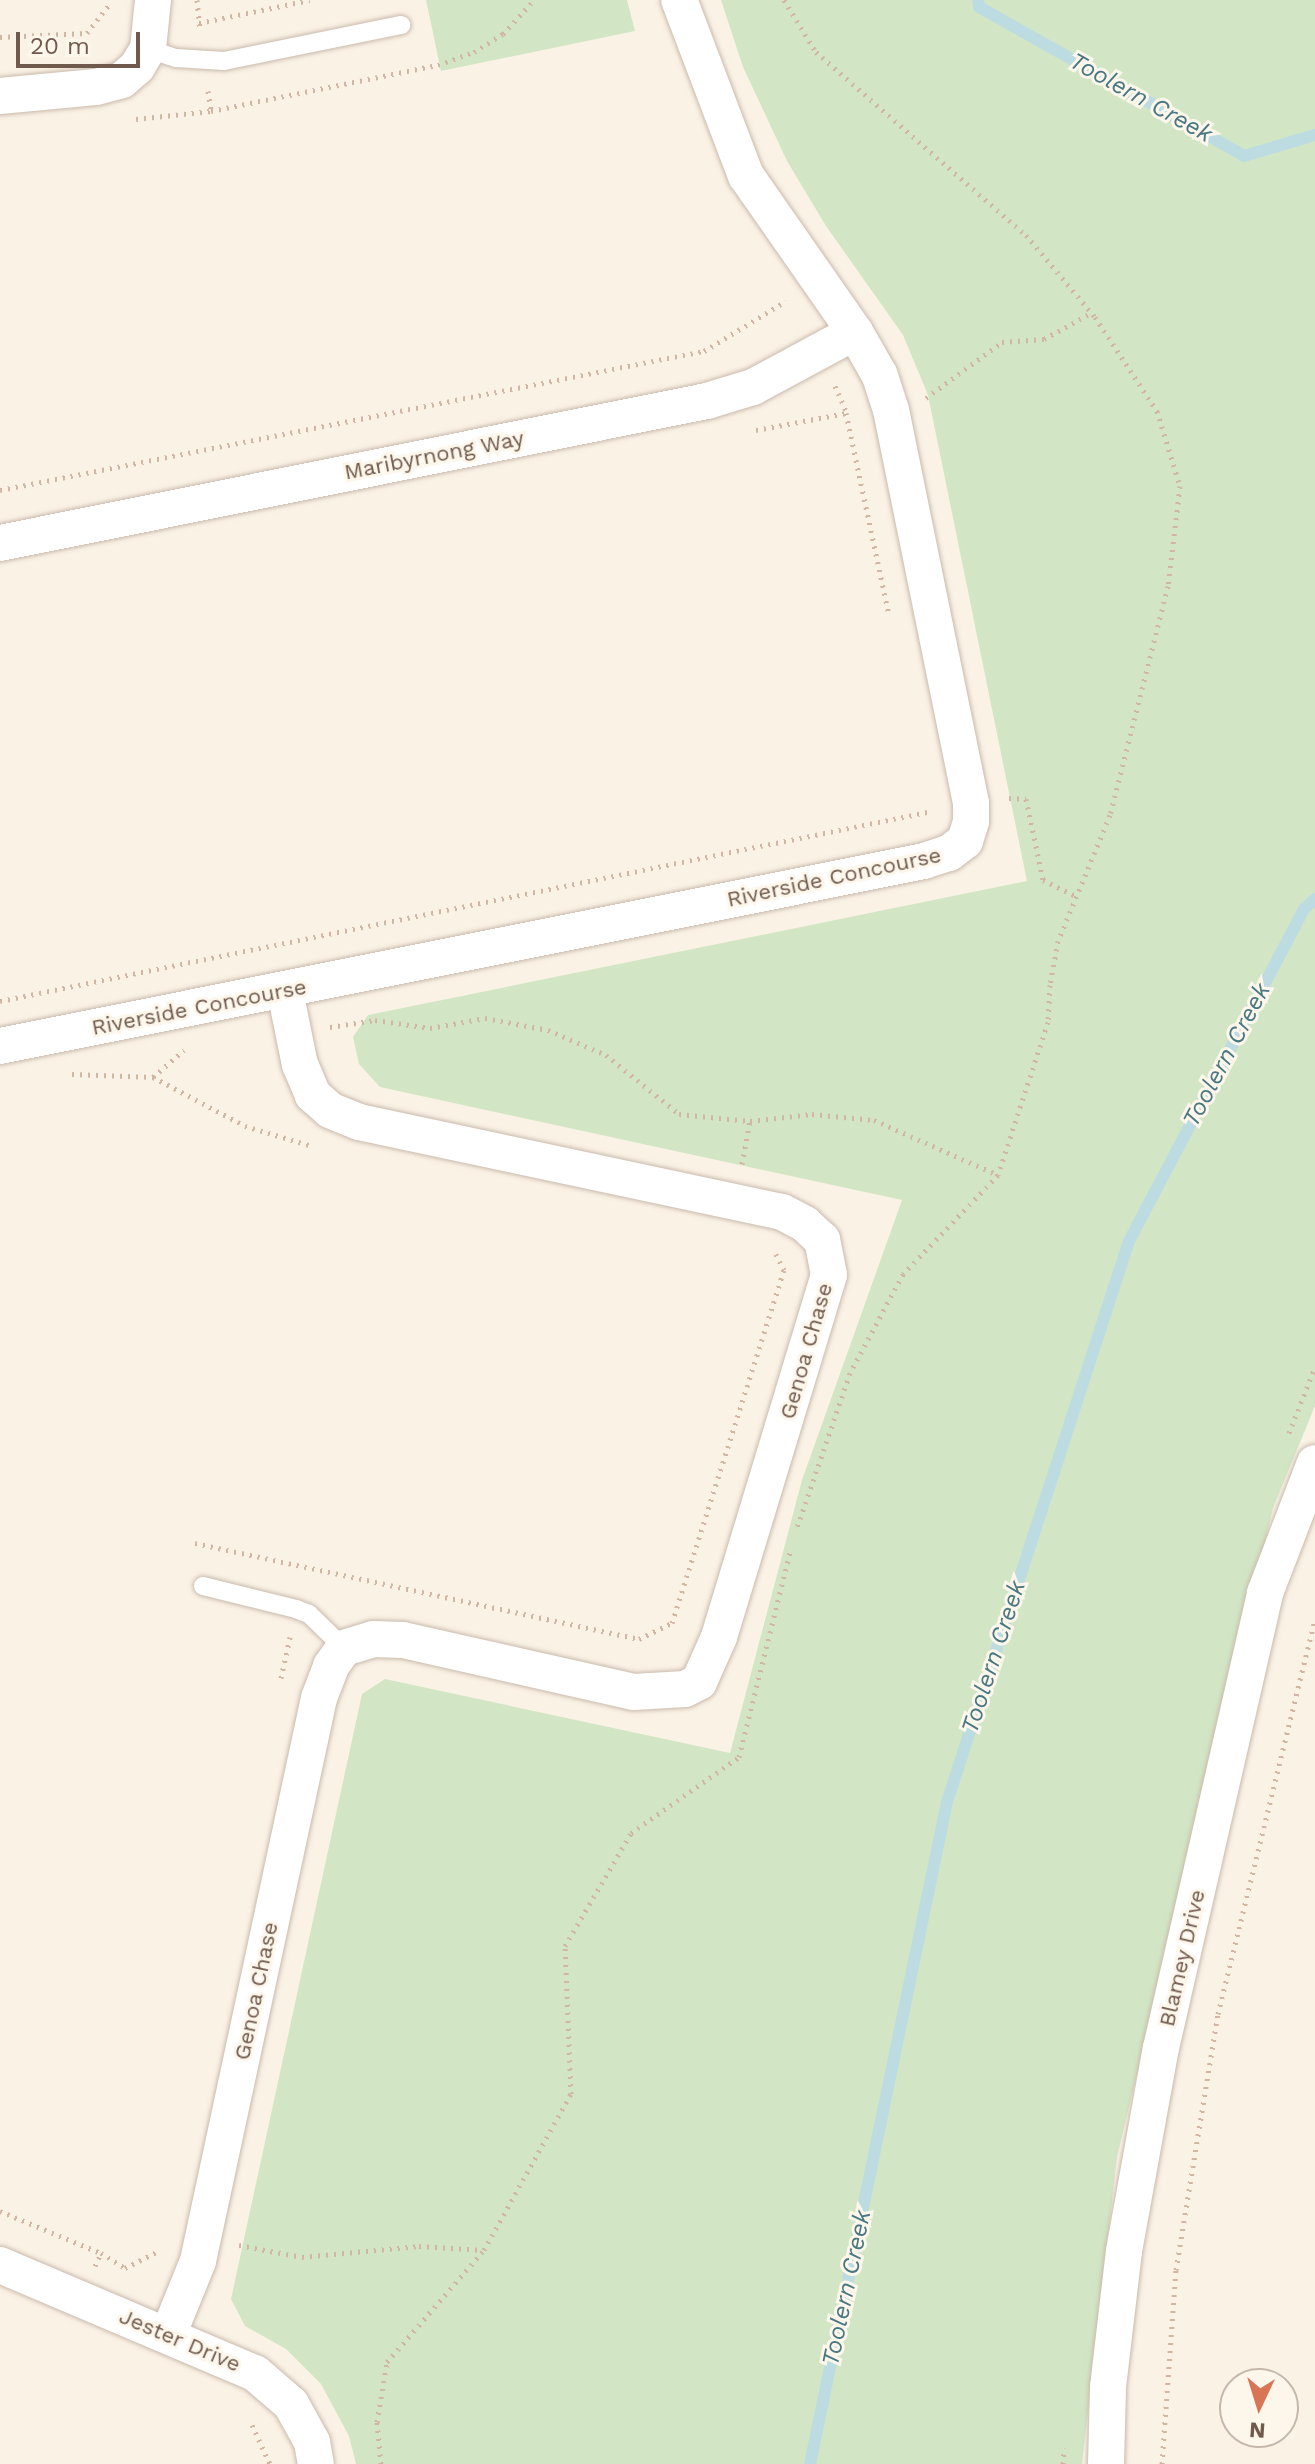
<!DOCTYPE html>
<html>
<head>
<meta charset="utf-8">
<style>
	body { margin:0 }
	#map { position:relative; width:1315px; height:2464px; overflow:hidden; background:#faf2e5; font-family:"Work Sans",sans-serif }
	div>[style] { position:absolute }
	.green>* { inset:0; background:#d2e6c5 }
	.stream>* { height:12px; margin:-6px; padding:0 6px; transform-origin:6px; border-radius:6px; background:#bcdce2 }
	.path>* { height:5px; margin-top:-2.5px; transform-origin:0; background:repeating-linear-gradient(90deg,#d1b6a3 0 2px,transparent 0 8px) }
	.roads { filter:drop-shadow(0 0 2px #cabaad) drop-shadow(0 0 2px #cabaad) }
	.lane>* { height:18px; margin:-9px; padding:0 9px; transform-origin:9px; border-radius:9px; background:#fff }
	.street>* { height:36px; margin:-18px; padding:0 18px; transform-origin:18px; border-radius:18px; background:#fff }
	span { translate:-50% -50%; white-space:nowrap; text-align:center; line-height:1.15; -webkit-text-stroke:6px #fdf6eb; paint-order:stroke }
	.street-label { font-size:22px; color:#705a4d }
	.water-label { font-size:24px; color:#497882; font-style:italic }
	.north { position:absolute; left:1219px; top:2368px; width:80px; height:80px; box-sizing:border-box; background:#fdf6eb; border:2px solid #c5b8ac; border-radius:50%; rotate:184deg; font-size:22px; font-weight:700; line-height:32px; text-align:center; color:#705a4d }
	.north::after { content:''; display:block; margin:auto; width:28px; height:36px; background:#d87556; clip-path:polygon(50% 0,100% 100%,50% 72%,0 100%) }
	.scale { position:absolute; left:16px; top:32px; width:124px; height:36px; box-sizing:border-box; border:4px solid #705a4d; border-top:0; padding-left:10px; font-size:24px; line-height:28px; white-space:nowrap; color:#705a4d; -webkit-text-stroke:6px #fdf6eb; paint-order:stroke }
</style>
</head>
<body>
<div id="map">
	<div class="green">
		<i style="clip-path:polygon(426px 0,627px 0,635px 31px,441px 71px)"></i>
		<i style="clip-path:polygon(721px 0,1315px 0,1315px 1406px,1273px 1508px,1117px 2157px,1082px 2464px,356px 2464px,349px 2436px,321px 2384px,286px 2349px,245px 2326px,231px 2299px,362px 1694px,385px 1679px,730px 1753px,802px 1480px,902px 1200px,380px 1087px,359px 1064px,353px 1037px,368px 1015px,1027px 881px,928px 395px,903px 335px,826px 226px,787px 161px,743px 67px)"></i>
	</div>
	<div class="stream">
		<i style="left:978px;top:0;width:7px;rotate:82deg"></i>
		<i style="left:979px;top:7px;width:304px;rotate:29.3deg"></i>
		<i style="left:1244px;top:156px;width:74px;rotate:-16.5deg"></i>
		<i style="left:810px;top:2464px;width:676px;rotate:-78.31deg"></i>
		<i style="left:947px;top:1802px;width:590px;rotate:-72.03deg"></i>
		<i style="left:1129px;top:1241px;width:375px;rotate:-62.2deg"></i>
		<i style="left:1304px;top:909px;width:15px;rotate:-42deg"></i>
	</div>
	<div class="path">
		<i style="left:197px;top:0;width:29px;rotate:84deg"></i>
		<i style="left:784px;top:0;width:61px;rotate:58.4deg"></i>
		<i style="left:816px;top:52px;width:279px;rotate:41.1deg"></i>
		<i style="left:1026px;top:235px;width:107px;rotate:49.9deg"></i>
		<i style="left:1095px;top:317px;width:113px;rotate:56.6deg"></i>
		<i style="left:1157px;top:411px;width:78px;rotate:73deg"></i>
		<i style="left:1180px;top:486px;width:101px;rotate:96.8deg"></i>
		<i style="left:1168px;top:586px;width:236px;rotate:104.2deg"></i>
		<i style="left:1110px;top:815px;width:136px;rotate:112.4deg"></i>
		<i style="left:1058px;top:941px;width:45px;rotate:100.3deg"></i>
		<i style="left:1050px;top:985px;width:37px;rotate:93deg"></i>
		<i style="left:1048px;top:1022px;width:161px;rotate:108.1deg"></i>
		<i style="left:998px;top:1175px;width:137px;rotate:133.8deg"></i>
		<i style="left:903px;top:1274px;width:112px;rotate:118.2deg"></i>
		<i style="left:850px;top:1373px;width:164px;rotate:108.9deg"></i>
		<i style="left:199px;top:23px;width:113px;rotate:-11.7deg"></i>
		<i style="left:0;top:37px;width:87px;rotate:-2.6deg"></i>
		<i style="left:87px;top:33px;width:39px;rotate:-52deg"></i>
		<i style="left:208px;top:91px;width:20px;rotate:81deg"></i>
		<i style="left:211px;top:111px;width:232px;rotate:-11.5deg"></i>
		<i style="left:438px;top:65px;width:38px;rotate:-20deg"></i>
		<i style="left:474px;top:52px;width:34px;rotate:-32deg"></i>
		<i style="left:503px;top:34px;width:46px;rotate:-47.6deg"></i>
		<i style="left:136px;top:119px;width:75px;rotate:-6.1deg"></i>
		<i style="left:835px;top:386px;width:30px;rotate:66deg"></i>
		<i style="left:926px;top:398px;width:94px;rotate:-36.4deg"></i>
		<i style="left:1002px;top:342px;width:42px;rotate:-4.1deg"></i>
		<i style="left:1044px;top:339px;width:54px;rotate:-29deg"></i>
		<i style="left:756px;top:430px;width:92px;rotate:-10.7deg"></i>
		<i style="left:846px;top:413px;width:207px;rotate:78deg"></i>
		<i style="left:0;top:490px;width:718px;rotate:-11.17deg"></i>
		<i style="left:704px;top:351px;width:96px;rotate:-31.4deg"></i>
		<i style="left:1009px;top:798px;width:17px;rotate:3deg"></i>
		<i style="left:1026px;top:799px;width:83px;rotate:78.1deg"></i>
		<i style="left:1043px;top:880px;width:37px;rotate:26deg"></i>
		<i style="left:0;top:1001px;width:951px;rotate:-11.52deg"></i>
		<i style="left:330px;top:1027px;width:46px;rotate:-8.8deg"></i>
		<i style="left:375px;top:1020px;width:56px;rotate:8.3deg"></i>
		<i style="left:430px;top:1028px;width:56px;rotate:-10.3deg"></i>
		<i style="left:485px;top:1018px;width:64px;rotate:10.8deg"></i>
		<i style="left:548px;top:1030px;width:63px;rotate:23.3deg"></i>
		<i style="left:606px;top:1055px;width:94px;rotate:38.9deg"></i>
		<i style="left:679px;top:1114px;width:71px;rotate:5.6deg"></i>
		<i style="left:750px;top:1121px;width:62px;rotate:-6.4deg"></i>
		<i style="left:812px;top:1114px;width:62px;rotate:5.5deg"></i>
		<i style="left:874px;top:1120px;width:136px;rotate:23.9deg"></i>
		<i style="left:72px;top:1074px;width:81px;rotate:2.1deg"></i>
		<i style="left:153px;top:1077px;width:41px;rotate:-41.1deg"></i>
		<i style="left:153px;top:1077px;width:104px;rotate:28deg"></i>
		<i style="left:245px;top:1126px;width:67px;rotate:16.5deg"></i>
		<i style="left:742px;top:1164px;width:44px;rotate:-79.5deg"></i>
		<i style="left:1289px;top:1433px;width:71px;rotate:-68.5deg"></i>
		<i style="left:195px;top:1543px;width:454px;rotate:12.2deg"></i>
		<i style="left:639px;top:1639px;width:37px;rotate:-26deg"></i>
		<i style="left:672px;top:1623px;width:370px;rotate:-72.4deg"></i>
		<i style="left:784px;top:1270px;width:18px;rotate:-117deg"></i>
		<i style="left:281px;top:1678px;width:42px;rotate:-77.6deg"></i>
		<i style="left:0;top:2211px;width:109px;rotate:22.6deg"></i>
		<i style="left:239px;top:2245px;width:64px;rotate:10.8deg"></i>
		<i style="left:302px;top:2257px;width:118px;rotate:-5.4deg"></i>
		<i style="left:419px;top:2246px;width:64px;rotate:3.6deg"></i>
		<i style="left:95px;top:2266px;width:14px;rotate:-65deg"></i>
		<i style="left:101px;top:2253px;width:28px;rotate:32deg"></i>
		<i style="left:125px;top:2268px;width:35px;rotate:-27deg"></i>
		<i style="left:252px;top:2425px;width:43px;rotate:65.2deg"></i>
		<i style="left:381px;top:2464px;width:42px;rotate:-95.4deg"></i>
		<i style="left:377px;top:2422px;width:61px;rotate:-80.5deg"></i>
		<i style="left:387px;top:2362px;width:148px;rotate:-49.1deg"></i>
		<i style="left:484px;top:2250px;width:179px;rotate:-60.9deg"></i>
		<i style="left:571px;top:2094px;width:148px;rotate:-92.3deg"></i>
		<i style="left:565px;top:1946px;width:131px;rotate:-59.7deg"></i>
		<i style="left:631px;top:1833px;width:132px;rotate:-35.1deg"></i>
		<i style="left:739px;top:1757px;width:214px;rotate:-76deg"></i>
		<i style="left:1063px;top:2464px;width:16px;rotate:-86deg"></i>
		<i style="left:1162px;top:2464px;width:195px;rotate:-85.9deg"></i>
		<i style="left:1176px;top:2270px;width:259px;rotate:-80.7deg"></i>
		<i style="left:1218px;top:2014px;width:408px;rotate:-76.2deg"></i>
	</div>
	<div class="roads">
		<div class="lane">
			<i style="left:148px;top:49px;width:29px;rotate:18deg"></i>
			<i style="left:176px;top:58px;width:48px;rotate:3.6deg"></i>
			<i style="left:224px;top:61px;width:181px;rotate:-11.5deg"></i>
			<i style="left:203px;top:1586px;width:96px;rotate:13.9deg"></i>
			<i style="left:296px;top:1609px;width:14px;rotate:21deg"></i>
			<i style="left:309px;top:1614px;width:49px;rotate:44.2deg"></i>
		</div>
		<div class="street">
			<i style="left:0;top:96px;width:96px;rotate:-5.4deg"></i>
			<i style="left:96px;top:87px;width:27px;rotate:-15deg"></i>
			<i style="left:122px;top:80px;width:20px;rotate:-41deg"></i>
			<i style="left:137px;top:67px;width:21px;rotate:-59deg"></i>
			<i style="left:148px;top:49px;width:49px;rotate:-84.2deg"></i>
			<i style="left:0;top:543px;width:721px;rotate:-11.36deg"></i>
			<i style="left:707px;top:401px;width:48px;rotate:-16.9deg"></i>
			<i style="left:753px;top:387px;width:116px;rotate:-28.3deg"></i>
			<i style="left:0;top:1046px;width:942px;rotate:-11.32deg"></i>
			<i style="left:924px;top:861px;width:26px;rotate:-18deg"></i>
			<i style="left:949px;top:853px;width:20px;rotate:-37deg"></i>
			<i style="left:965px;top:841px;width:21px;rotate:-73deg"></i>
			<i style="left:971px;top:821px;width:18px;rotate:-90deg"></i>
			<i style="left:971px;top:803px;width:401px;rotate:-101.5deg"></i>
			<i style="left:891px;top:410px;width:38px;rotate:-108deg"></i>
			<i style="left:879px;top:374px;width:48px;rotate:-119.7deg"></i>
			<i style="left:855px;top:332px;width:190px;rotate:-124.9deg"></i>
			<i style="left:746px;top:176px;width:188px;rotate:-110.8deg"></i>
			<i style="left:0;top:2265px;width:277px;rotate:23deg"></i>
			<i style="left:255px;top:2373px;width:48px;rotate:40.7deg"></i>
			<i style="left:291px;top:2404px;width:43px;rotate:61.1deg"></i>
			<i style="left:312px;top:2442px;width:22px;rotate:80deg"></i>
			<i style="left:168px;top:2335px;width:80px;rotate:-67.9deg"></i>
			<i style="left:198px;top:2261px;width:576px;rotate:-77.87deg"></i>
			<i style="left:319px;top:1698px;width:34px;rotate:-69deg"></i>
			<i style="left:331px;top:1666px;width:22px;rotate:-54deg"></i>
			<i style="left:344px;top:1648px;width:30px;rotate:-17deg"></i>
			<i style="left:373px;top:1639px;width:30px;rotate:2deg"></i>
			<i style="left:403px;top:1640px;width:237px;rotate:12.7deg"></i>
			<i style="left:634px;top:1692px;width:51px;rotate:-3.4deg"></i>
			<i style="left:685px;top:1689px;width:16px;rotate:-27deg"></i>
			<i style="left:699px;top:1682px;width:49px;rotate:-66deg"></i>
			<i style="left:719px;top:1637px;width:378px;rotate:-73.1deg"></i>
			<i style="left:829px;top:1275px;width:36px;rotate:-101deg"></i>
			<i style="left:822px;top:1240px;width:23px;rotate:-137deg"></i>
			<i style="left:805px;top:1224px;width:26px;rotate:-152deg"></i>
			<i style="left:782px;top:1212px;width:432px;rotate:-168deg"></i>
			<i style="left:359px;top:1122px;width:31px;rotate:-158deg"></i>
			<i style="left:330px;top:1110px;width:23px;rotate:-139deg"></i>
			<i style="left:313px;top:1095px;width:33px;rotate:-113deg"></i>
			<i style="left:300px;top:1065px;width:76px;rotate:-101.5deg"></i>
			<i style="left:1106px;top:2464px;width:77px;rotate:-88.5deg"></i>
			<i style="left:1108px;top:2387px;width:137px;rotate:-83.3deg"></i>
			<i style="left:1124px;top:2251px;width:206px;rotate:-79.7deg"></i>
			<i style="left:1161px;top:2048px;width:467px;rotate:-77.1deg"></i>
			<i style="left:1265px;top:1593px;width:139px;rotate:-69deg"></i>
		</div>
	</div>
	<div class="street-label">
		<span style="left:434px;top:455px;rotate:-11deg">Maribyrnong Way</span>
		<span style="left:834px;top:877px;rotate:-12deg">Riverside Concourse</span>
		<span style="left:199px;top:1007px;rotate:-11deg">Riverside Concourse</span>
		<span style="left:806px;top:1351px;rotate:-74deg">Genoa Chase</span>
		<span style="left:1182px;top:1958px;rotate:-77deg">Blamey Drive</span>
		<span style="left:256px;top:1991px;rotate:-78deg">Genoa Chase</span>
		<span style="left:180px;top:2340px;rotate:23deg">Jester Drive</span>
	</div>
	<div class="water-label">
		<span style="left:1141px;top:98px;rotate:29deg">Toolern Creek</span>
		<span style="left:1227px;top:1055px;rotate:-62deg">Toolern Creek</span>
		<span style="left:994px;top:1657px;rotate:-72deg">Toolern Creek</span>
		<span style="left:847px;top:2288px;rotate:-78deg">Toolern Creek</span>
	</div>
	<div class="north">N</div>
	<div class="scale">20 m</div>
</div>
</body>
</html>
